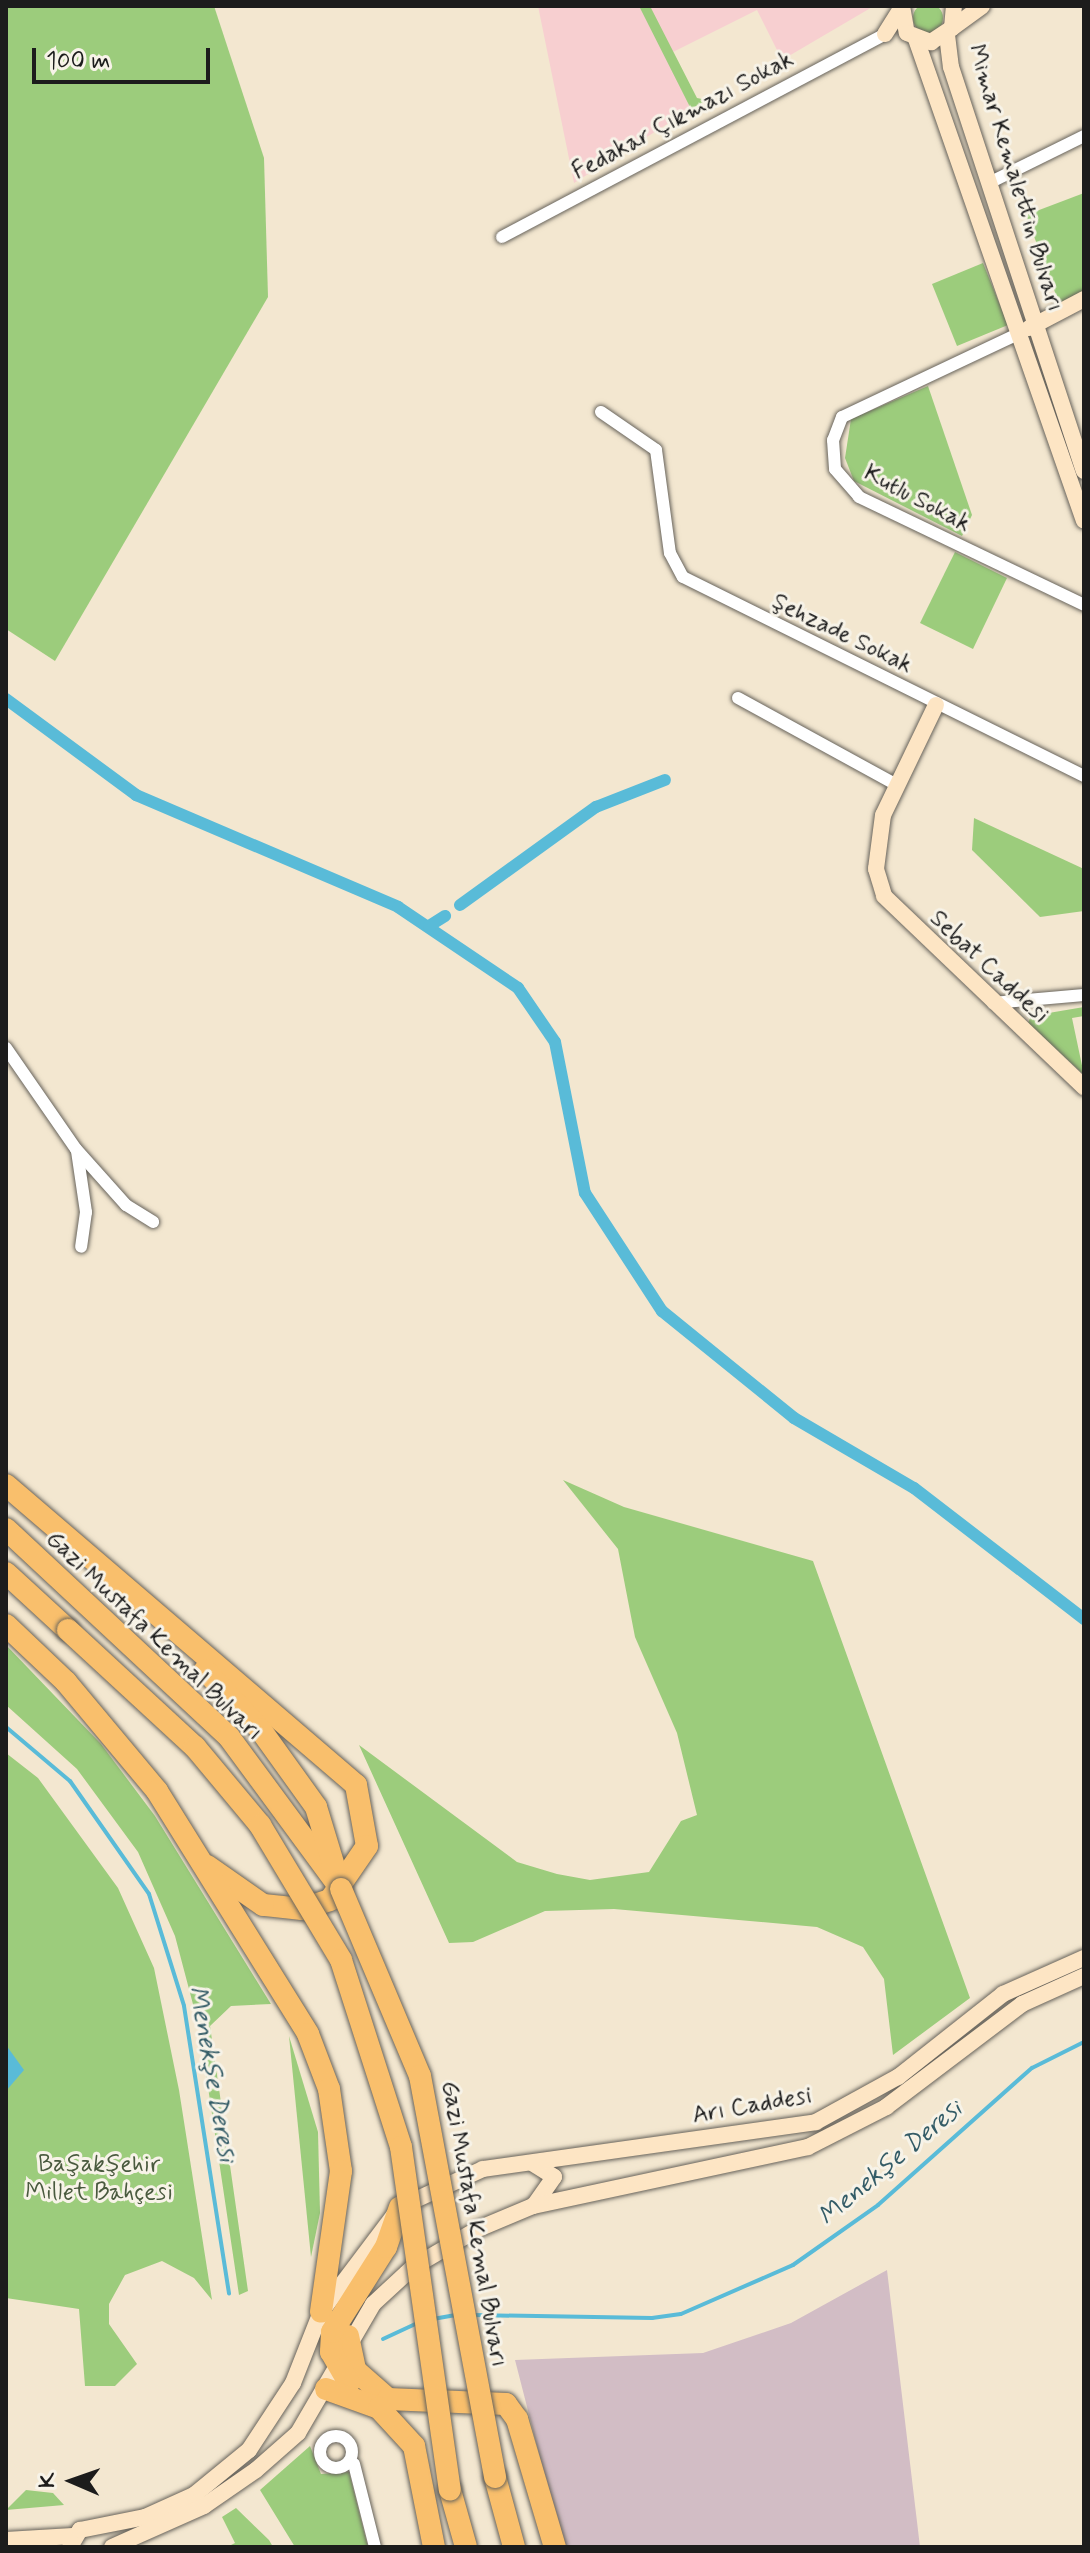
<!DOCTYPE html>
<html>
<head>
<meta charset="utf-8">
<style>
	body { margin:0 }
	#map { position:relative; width:1090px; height:2553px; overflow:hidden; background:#f3e7d0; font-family:Mynerve,sans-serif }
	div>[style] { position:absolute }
	.built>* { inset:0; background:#f7cfd0 }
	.industrial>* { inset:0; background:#d2bdc5 }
	.green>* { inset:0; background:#9ccc7c }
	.round { border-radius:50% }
	.water>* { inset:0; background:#59bbd8 }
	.stream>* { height:4px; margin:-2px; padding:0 2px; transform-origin:2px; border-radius:2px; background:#59bbd8 }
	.canal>* { height:12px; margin:-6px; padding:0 6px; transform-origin:6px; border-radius:6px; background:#59bbd8 }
	.roads { filter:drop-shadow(0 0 2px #67635b) drop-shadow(0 0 2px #67635b) }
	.street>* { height:12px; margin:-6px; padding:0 6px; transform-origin:6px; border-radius:6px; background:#fff }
	.street>.ring { margin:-6px; padding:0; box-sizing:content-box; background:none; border:12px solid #fff; border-radius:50% }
	.secondary>* { height:16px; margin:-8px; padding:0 8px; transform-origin:8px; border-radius:8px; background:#fde5c4 }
	.highway>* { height:22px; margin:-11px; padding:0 11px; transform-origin:11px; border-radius:11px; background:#f9bf6c }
	.bridges { filter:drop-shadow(0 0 2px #67635b) drop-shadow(0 0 2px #67635b) }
	.highway-bridge>* { height:22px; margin:-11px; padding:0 11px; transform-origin:11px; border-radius:11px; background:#f9bf6c }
	span { translate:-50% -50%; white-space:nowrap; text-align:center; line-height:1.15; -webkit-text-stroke:6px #f7f3e8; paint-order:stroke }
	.street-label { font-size:24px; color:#1c1c1c }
	.park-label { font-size:24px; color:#495a3e }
	.water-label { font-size:26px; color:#345c67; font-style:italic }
	.frame { position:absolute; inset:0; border:8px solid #1c1c1c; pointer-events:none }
	.north { position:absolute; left:32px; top:2441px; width:80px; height:80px; -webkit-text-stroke:6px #f7f3e8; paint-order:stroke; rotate:272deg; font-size:22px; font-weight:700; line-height:32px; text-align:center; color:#1c1c1c }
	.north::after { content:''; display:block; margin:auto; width:28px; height:36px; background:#1c1c1c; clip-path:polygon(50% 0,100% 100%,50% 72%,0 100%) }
	.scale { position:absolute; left:32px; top:48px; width:178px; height:36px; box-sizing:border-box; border:4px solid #1c1c1c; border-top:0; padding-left:10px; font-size:24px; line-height:28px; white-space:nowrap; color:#1c1c1c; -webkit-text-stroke:6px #f7f3e8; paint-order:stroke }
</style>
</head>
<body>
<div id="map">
	<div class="built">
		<i style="clip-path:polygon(538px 6px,874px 6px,782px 60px,757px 10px,665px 56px,691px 109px,574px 183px)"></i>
	</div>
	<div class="industrial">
		<i style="clip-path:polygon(887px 2270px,920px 2547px,563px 2547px,515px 2360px,703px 2353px,791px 2323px)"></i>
	</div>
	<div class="green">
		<i class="round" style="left:913px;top:3px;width:30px;height:30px"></i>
		<i style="clip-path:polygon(6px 6px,214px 6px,264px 158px,268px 297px,55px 661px,6px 629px)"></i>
		<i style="clip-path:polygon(639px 6px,650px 6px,697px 98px,707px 100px,691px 109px)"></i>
		<i style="clip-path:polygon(1084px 193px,1084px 292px,1059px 303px,1026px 215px)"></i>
		<i style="clip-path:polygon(983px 263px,1008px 325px,957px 346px,932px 284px)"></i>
		<i style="clip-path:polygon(928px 386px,972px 515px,962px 536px,854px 481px,845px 458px,851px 419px)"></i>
		<i style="clip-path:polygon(955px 552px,1007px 578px,973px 649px,920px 623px)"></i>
		<i style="clip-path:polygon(974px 818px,1084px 869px,1084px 911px,1040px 917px,972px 850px)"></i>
		<i style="clip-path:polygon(1084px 1007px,1084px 1016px,1072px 1018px,1084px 1075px,1028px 1023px,1031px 1016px)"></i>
		<i style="clip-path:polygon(563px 1480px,624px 1507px,813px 1561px,970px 1998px,893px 2055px,884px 1979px,863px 1947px,817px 1927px,614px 1909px,545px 1911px,473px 1942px,449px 1943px,359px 1745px,517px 1862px,557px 1874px,590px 1880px,649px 1872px,681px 1821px,697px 1815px,677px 1733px,635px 1637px,618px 1549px)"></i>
		<i style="clip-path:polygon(6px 1645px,101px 1744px,155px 1816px,271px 2004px,231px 2006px,210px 2026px,248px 2291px,239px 2295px,199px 2027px,175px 1936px,138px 1852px,77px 1769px,6px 1705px)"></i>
		<i style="clip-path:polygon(6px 1753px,38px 1778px,118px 1888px,154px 1968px,179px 2090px,212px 2300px,194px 2278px,162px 2261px,125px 2275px,109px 2304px,109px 2324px,137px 2364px,115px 2386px,85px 2386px,79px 2309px,6px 2298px)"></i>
		<i style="clip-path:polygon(289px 2036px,318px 2132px,320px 2213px,311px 2257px)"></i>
		<i style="clip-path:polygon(310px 2446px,321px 2474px,349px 2472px,368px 2547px,295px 2547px,260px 2490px)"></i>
		<i style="clip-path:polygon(26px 2490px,53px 2493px,64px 2505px,6px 2510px)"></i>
		<i style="clip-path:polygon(236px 2508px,269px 2540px,273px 2547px,227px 2547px,235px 2543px,222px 2517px)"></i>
	</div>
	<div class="water">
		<i style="clip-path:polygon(6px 2045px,24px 2070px,6px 2091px)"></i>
	</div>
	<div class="stream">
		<i style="left:6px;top:1727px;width:84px;rotate:40.2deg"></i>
		<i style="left:70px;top:1781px;width:138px;rotate:55deg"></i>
		<i style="left:149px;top:1894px;width:117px;rotate:72.6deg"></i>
		<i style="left:184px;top:2006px;width:291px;rotate:81.1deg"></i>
		<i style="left:473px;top:2315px;width:179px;rotate:1deg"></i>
		<i style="left:652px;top:2318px;width:29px;rotate:-8deg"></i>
		<i style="left:681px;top:2314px;width:122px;rotate:-23.6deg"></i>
		<i style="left:793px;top:2265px;width:104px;rotate:-35.2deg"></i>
		<i style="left:878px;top:2205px;width:206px;rotate:-41.7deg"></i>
		<i style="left:1032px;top:2068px;width:58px;rotate:-26.6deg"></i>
		<i style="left:433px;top:2319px;width:23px;rotate:-10deg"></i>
		<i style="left:383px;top:2339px;width:38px;rotate:-25deg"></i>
	</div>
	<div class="canal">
		<i style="left:6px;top:699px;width:162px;rotate:36.4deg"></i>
		<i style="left:136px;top:795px;width:285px;rotate:23.1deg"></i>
		<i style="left:398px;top:907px;width:145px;rotate:34deg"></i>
		<i style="left:518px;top:988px;width:65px;rotate:55.6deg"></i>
		<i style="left:555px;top:1042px;width:154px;rotate:78.8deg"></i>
		<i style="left:585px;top:1193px;width:141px;rotate:56.9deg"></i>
		<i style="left:662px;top:1311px;width:170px;rotate:39deg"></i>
		<i style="left:794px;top:1418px;width:139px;rotate:30.3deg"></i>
		<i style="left:914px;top:1488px;width:215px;rotate:37.6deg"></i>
		<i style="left:460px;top:905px;width:168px;rotate:-35.8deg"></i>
		<i style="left:596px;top:807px;width:74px;rotate:-21.4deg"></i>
		<i style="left:429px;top:926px;width:19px;rotate:-32deg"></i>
	</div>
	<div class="roads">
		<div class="street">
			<i style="left:989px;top:183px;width:106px;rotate:-26.3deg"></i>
			<i style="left:502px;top:237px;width:433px;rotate:-27.9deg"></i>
			<i style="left:1020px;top:333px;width:197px;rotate:154.7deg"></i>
			<i style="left:842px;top:417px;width:25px;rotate:111deg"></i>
			<i style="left:833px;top:440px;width:29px;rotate:86deg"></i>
			<i style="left:835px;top:469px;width:37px;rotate:49deg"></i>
			<i style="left:859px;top:497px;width:250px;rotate:25.6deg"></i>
			<i style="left:601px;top:412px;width:67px;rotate:34.6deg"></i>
			<i style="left:656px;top:450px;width:104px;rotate:82.3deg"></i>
			<i style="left:670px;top:553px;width:27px;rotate:62deg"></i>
			<i style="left:683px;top:577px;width:448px;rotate:26.4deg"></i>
			<i style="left:738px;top:698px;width:179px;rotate:28.7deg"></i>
			<i style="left:993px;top:1003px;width:91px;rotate:-5deg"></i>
			<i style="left:6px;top:1048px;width:123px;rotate:55.3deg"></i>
			<i style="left:76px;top:1149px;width:75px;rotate:48.2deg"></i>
			<i style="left:126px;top:1205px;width:32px;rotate:32deg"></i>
			<i style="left:77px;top:1151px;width:62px;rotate:81.6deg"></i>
			<i style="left:86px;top:1212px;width:35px;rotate:98deg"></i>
			<i class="ring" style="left:320px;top:2436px;width:20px;height:20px"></i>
			<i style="left:354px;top:2464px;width:86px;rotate:75.8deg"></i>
		</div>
		<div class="secondary">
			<i style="left:902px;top:6px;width:27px;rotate:80deg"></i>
			<i style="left:907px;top:33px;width:26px;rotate:21deg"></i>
			<i style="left:931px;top:42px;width:25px;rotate:-34deg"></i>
			<i style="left:952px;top:28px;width:22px;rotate:-85deg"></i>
			<i style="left:952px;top:28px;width:37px;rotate:-36deg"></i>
			<i style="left:885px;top:34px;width:31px;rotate:-58deg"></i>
			<i style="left:947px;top:35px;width:32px;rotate:83deg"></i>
			<i style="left:951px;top:67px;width:425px;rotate:71.8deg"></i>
			<i style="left:916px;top:39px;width:510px;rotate:70.78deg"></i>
			<i style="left:1029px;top:328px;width:62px;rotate:-27.8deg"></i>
			<i style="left:936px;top:705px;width:122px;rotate:115.7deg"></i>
			<i style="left:883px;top:815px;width:54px;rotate:97.4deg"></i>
			<i style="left:876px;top:869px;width:28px;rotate:73deg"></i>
			<i style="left:884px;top:896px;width:277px;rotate:43.7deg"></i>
			<i style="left:532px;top:2163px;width:26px;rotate:32deg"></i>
			<i style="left:554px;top:2177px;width:35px;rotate:125deg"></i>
			<i style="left:6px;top:2540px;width:67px;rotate:-3.4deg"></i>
			<i style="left:70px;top:2547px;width:20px;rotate:-60deg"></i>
			<i style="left:80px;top:2530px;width:66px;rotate:-11.3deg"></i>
			<i style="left:145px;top:2517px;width:54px;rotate:-24.2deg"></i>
			<i style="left:194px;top:2495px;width:71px;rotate:-39.3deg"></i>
			<i style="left:249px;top:2450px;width:80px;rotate:-56.7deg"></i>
			<i style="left:293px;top:2383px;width:76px;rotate:-68.5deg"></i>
			<i style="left:321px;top:2312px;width:131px;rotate:-53deg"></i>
			<i style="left:400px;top:2207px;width:91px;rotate:-24.6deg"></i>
			<i style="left:483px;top:2169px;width:336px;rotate:-8deg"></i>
			<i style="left:816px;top:2122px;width:94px;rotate:-28.8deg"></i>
			<i style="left:898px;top:2077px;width:134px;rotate:-38.3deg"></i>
			<i style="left:1003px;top:1994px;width:89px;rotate:-24deg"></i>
			<i style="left:112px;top:2547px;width:101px;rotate:-24deg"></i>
			<i style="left:204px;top:2506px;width:63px;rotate:-34.7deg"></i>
			<i style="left:256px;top:2470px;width:56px;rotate:-41.4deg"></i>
			<i style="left:298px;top:2433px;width:149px;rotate:-59.8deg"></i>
			<i style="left:373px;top:2304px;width:54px;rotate:-42.8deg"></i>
			<i style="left:413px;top:2267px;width:73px;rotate:-30.4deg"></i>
			<i style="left:476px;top:2230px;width:62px;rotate:-22.8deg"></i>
			<i style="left:533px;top:2206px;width:281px;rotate:-12.1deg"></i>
			<i style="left:808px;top:2147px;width:88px;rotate:-27.1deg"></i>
			<i style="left:886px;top:2107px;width:171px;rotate:-37.1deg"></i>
			<i style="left:1022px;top:2004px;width:68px;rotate:-24.3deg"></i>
		</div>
		<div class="highway">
			<i style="left:6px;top:1485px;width:461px;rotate:40.6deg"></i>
			<i style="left:356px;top:1785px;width:62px;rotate:79.8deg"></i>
			<i style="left:367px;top:1846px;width:65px;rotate:124.4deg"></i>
			<i style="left:330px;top:1900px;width:29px;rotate:162deg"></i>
			<i style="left:302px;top:1909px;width:39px;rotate:-174deg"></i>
			<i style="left:263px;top:1905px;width:68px;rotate:-145.1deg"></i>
			<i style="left:6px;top:1529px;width:305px;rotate:43deg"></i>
			<i style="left:229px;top:1737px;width:189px;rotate:53.6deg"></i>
			<i style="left:6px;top:1573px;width:84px;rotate:42.6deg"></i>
			<i style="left:6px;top:1625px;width:83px;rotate:43.5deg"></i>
			<i style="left:66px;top:1682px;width:142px;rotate:50.1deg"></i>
			<i style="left:157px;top:1791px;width:286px;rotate:58.1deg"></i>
			<i style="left:308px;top:2034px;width:59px;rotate:69.1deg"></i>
			<i style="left:329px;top:2089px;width:83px;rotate:81.7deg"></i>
			<i style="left:341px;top:2171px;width:142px;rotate:98.1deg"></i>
			<i style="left:205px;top:1670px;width:81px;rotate:47deg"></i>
			<i style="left:260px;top:1729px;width:96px;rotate:54.3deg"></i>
			<i style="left:316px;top:1807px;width:69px;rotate:73.1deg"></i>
			<i style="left:348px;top:2336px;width:35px;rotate:78deg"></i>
			<i style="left:355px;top:2370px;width:44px;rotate:41.3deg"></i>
			<i style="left:388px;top:2399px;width:118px;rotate:2.4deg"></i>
			<i style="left:506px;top:2404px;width:19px;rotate:54deg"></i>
			<i style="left:517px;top:2419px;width:134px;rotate:73.5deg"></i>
			<i style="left:349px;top:2383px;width:36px;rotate:-120deg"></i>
			<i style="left:331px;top:2352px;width:20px;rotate:-87deg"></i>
			<i style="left:332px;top:2332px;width:101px;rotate:-57.6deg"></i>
			<i style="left:386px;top:2247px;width:42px;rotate:-70.7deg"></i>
			<i style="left:326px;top:2389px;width:56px;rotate:19.7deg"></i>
			<i style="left:379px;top:2408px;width:52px;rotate:47.4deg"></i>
			<i style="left:414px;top:2446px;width:103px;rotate:78.8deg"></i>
			<i style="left:495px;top:2477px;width:73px;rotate:74.8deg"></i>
			<i style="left:450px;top:2490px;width:59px;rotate:74.3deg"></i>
		</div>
	</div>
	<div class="bridges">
		<div class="highway-bridge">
			<i style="left:68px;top:1630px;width:173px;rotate:42.7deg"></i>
			<i style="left:195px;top:1747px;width:102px;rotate:50.2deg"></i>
			<i style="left:260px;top:1825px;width:157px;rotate:59deg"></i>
			<i style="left:341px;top:1960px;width:196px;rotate:72.2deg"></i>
			<i style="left:401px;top:2147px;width:346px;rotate:81.9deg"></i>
			<i style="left:341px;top:1889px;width:203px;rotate:67.1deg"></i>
			<i style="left:420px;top:2076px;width:408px;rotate:79.4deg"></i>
		</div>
	</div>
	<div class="street-label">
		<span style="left:683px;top:116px;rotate:-28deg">Fedakar Çıkmazı Sokak</span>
		<span style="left:1015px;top:178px;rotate:73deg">Mimar Kemalettin Bulvarı</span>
		<span style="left:917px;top:499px;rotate:28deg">Kutlu Sokak</span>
		<span style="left:842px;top:634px;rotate:26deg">Şehzade Sokak</span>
		<span style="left:989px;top:967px;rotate:43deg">Sebat Caddesi</span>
		<span style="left:154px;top:1636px;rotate:44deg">Gazi Mustafa Kemal Bulvarı</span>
		<span style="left:752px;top:2106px;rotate:-10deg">Arı Caddesi</span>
		<span style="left:474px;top:2224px;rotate:80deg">Gazi Mustafa Kemal Bulvarı</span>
	</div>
	<div class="park-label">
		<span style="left:99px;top:2179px">Başakşehir<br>Millet Bahçesi</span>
	</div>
	<div class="water-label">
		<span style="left:211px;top:2074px;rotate:80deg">Menekşe Deresi</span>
		<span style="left:891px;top:2164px;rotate:-40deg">Menekşe Deresi</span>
	</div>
	<div class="frame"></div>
	<div class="north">K</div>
	<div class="scale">100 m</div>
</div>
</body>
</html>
